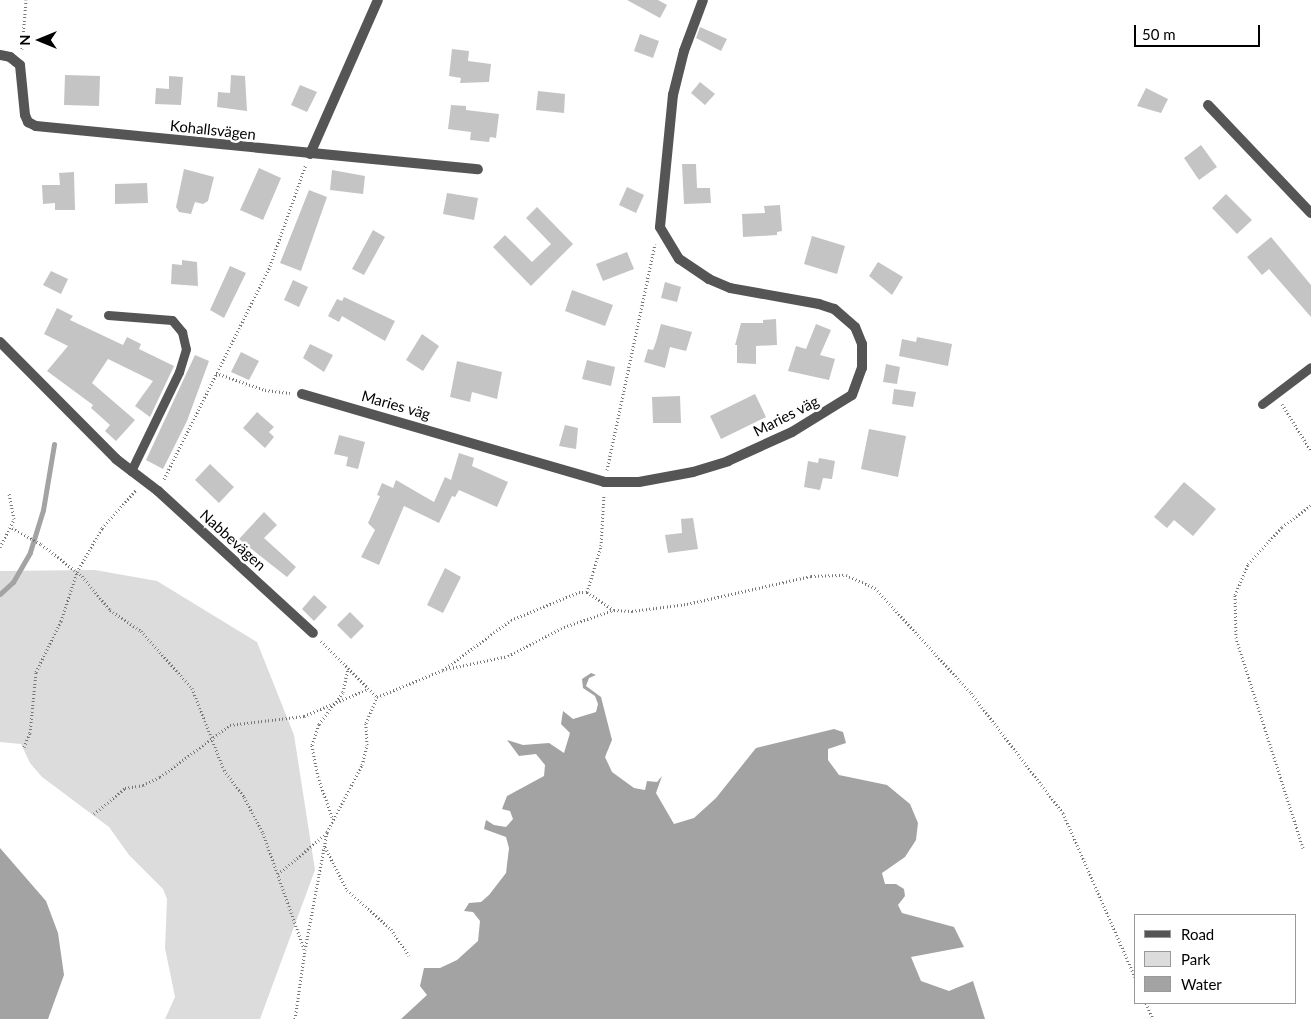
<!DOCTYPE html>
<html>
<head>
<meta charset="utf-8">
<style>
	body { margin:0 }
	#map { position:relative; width:1311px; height:1019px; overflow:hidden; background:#fff; font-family:Lato,sans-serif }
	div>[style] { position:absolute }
	.green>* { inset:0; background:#dcdcdc }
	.water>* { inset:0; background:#a3a3a3 }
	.stream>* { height:5px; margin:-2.5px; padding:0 2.5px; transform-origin:2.5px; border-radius:2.5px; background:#a3a3a3 }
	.building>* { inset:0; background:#c4c4c4 }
	.path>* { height:3px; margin-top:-1.5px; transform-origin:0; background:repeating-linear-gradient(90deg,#777 0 1px,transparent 0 3.5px) }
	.lane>* { height:9px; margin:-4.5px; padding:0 4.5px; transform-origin:4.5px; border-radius:4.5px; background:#555 }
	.street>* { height:10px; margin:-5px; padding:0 5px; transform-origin:5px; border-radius:5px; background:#555 }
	span { translate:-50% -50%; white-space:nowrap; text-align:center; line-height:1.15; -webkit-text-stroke:5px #fff; paint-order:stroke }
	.street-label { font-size:15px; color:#000 }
	.legend { position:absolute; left:1134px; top:914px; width:162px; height:90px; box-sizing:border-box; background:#fff; border:1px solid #999; margin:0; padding:6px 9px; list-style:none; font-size:15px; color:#000 }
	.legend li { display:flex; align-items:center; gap:10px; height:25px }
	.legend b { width:25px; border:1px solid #999 }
	.north { position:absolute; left:15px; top:15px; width:50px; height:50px; -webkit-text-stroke:4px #fff; paint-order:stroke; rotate:270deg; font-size:14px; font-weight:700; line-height:20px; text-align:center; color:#000 }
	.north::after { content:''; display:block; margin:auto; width:18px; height:22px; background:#000; clip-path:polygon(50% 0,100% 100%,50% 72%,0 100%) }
	.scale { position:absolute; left:1134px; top:25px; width:126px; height:22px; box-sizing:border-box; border:2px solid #000; border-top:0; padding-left:6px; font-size:15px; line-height:18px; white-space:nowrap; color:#000; -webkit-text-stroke:4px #fff; paint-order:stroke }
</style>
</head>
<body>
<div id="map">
	<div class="green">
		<i style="clip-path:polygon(95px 570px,157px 581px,257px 642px,294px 735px,315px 870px,260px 1019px,165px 1019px,175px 997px,165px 948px,167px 899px,163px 889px,129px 855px,109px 827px,42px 777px,30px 763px,21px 744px,0 742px,0 571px)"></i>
	</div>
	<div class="water">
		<i style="clip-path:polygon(591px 673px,596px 675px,589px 678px,586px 686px,601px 697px,612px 740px,605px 757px,612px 772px,634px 788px,645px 790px,647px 781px,657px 782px,662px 776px,656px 793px,674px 824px,694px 818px,716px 798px,756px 748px,834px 729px,843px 732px,846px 743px,828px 749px,828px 760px,839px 775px,887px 785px,910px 804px,918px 823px,916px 840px,905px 857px,882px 873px,885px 884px,896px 884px,904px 889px,905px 896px,898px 905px,902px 913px,954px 927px,964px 947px,911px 957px,921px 981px,949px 991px,973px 981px,985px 1019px,401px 1019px,427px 995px,420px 986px,424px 968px,440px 968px,457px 960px,478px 941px,480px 921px,473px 912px,464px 911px,469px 903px,481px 902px,489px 895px,506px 873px,509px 848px,506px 837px,484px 829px,486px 820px,494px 825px,506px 827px,513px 819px,510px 811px,502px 809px,507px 796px,544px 776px,545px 765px,536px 754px,519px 756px,507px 740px,523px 745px,549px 743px,564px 753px,570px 733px,561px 724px,563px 711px,573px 719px,596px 712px,598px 704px,595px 696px,583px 688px,582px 679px)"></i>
		<i style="clip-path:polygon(0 848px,46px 901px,58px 933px,64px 975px,48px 1019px,0 1019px)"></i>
	</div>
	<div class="stream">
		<i style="left:0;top:594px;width:18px;rotate:-43deg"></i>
		<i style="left:13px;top:582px;width:34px;rotate:-60deg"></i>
		<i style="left:30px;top:552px;width:44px;rotate:-72.8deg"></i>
		<i style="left:43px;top:510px;width:67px;rotate:-80.5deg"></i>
	</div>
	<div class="building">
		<i style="clip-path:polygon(627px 0,658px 0,667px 5px,660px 18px)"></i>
		<i style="clip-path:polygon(700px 27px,727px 39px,721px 51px,696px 38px)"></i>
		<i style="clip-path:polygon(640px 34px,659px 41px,653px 58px,634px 51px)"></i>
		<i style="clip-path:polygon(452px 49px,469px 51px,468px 61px,491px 64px,489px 82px,460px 83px,461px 78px,449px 76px)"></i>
		<i style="clip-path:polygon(65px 75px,100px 76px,99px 106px,64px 105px)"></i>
		<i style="clip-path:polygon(231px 75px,245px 76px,247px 111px,217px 107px,218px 92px,230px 93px)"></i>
		<i style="clip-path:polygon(169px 76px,183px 77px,181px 105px,155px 104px,156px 88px,169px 89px)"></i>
		<i style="clip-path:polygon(700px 82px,715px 94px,705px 105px,691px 93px)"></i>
		<i style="clip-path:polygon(300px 85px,317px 92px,307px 112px,291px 105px)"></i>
		<i style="clip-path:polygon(1146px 88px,1168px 99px,1161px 113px,1137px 106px)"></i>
		<i style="clip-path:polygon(538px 91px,565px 94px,564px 113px,536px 110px)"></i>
		<i style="clip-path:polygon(451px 105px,466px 106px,466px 110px,499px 114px,496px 138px,490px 137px,489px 142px,470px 140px,471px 132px,448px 129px)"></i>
		<i style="clip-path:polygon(1201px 145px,1217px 167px,1199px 180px,1184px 158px)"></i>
		<i style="clip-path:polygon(682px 164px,696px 164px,697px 188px,710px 188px,711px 203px,684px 204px)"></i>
		<i style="clip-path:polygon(259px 168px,281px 178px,263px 220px,240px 210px)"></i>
		<i style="clip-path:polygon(184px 169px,214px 177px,208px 201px,203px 204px,195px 202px,191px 214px,179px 212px,176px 207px)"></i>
		<i style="clip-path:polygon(332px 170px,365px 176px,363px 194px,330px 190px)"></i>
		<i style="clip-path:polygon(74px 172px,75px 210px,55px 210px,55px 203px,43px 204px,42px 185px,60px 185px,59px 173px)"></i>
		<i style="clip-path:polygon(147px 183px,148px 203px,115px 204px,115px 184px)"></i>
		<i style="clip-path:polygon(627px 187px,644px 195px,636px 213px,619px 205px)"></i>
		<i style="clip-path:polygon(309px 190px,327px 197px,301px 271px,280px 263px)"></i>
		<i style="clip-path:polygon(447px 193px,478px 198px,474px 220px,443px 214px)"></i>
		<i style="clip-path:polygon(1226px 194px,1252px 220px,1237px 234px,1212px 208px)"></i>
		<i style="clip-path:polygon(780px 205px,782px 231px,777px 232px,777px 235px,743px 237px,742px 214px,765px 213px,764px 206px)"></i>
		<i style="clip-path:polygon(537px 207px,573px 244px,531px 286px,493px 247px,505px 235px,532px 262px,551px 244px,526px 218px)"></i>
		<i style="clip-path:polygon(373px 230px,385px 237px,364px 275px,352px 269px)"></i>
		<i style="clip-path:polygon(812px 236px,845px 246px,837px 274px,804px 264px)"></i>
		<i style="clip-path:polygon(1271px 237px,1311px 285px,1311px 317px,1269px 269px,1262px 275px,1247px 257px)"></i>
		<i style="clip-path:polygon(627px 252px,634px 269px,603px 281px,596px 264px)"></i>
		<i style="clip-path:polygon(182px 260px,197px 262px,198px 286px,171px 284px,172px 264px,182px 265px)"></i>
		<i style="clip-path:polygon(878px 262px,903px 277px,892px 295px,869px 276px)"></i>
		<i style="clip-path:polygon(230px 266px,246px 273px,224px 318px,210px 310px)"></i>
		<i style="clip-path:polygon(51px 271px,68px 279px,61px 294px,43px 285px)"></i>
		<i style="clip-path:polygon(293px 280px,308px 287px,299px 307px,284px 300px)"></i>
		<i style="clip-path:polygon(665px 282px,681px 287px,677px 302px,661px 298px)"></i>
		<i style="clip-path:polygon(572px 290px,613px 305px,605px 326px,565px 311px)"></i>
		<i style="clip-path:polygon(344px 297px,395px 321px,385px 341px,342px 316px,339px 322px,328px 316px,337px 299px,342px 301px)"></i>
		<i style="clip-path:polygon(57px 308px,73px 316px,70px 320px,123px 345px,127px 337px,141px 344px,139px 349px,174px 366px,150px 417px,135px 406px,153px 381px,108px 359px,92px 383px,135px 420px,116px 441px,105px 431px,110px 425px,91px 408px,93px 405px,47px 371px,68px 346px,44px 334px)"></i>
		<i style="clip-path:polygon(776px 319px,777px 345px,756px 346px,756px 364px,737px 363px,737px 345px,735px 345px,741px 323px,763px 323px,763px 320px)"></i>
		<i style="clip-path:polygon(661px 324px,692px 332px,686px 351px,670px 347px,665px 368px,644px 362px,648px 349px,653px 350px,656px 342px)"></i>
		<i style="clip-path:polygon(816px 324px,831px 330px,820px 355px,835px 359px,829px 380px,788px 371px,796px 346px,806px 349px)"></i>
		<i style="clip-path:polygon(422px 334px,439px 346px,423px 371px,406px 360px)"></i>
		<i style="clip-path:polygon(917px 337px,952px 344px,948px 366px,899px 356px,902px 339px,916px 342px)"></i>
		<i style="clip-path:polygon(310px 344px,333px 355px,324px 372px,303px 358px)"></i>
		<i style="clip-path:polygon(241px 352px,259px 361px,249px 380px,231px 372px)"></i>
		<i style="clip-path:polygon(195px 355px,209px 361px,187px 421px,163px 469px,146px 460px)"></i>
		<i style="clip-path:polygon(587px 360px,615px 367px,611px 386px,582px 379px)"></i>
		<i style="clip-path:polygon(457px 361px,502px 372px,497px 399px,472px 392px,470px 402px,450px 397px)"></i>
		<i style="clip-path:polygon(886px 364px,900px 367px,897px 384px,883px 382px)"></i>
		<i style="clip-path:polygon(894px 389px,916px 392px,913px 407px,892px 404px)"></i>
		<i style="clip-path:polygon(755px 394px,766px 417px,721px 439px,710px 416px)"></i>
		<i style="clip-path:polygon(680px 396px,681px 423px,653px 423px,652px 397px)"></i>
		<i style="clip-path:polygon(257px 412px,274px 427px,269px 432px,274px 437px,265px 448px,243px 428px)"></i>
		<i style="clip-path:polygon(565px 425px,578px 428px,576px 449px,559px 446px)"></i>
		<i style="clip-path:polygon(869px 429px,906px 436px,898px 477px,861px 469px)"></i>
		<i style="clip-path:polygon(339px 435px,365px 442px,358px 469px,346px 466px,348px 457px,334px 454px)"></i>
		<i style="clip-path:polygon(459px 453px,474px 458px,472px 466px,508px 482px,497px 507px,459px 490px,455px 497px,452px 496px,439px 523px,404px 506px,379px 565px,361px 557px,375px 530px,368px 523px,380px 496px,377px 495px,382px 483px,393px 488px,396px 480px,434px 502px,445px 477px,451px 480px)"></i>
		<i style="clip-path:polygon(819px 458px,835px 461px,832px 479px,823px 478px,820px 490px,804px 487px,808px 461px,818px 463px)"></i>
		<i style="clip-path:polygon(210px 464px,234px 487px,219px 503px,195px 480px)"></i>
		<i style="clip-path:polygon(1184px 482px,1216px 509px,1193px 536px,1174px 520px,1167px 528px,1154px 517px)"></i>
		<i style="clip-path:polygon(264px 512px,277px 525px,264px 538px,296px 567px,287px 577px,239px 539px)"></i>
		<i style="clip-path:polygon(693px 518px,698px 549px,668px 553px,665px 535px,682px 533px,681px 519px)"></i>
		<i style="clip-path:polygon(445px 568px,461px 577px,443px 613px,427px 605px)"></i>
		<i style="clip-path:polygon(314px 595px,327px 607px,314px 621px,302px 609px)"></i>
		<i style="clip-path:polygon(350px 612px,364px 626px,351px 639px,337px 625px)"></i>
	</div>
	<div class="path">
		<i style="left:22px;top:49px;width:49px;rotate:-85.3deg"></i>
		<i style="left:216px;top:373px;width:52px;rotate:19.1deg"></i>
		<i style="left:265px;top:390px;width:25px;rotate:7deg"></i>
		<i style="left:1282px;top:404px;width:55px;rotate:58.3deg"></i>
		<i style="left:607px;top:470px;width:231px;rotate:-78deg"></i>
		<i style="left:164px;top:479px;width:238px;rotate:-63.5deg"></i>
		<i style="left:270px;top:266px;width:108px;rotate:-70.6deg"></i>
		<i style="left:12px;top:528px;width:33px;rotate:29deg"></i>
		<i style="left:41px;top:544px;width:52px;rotate:38deg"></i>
		<i style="left:82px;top:576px;width:44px;rotate:50.5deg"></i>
		<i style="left:110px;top:610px;width:37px;rotate:34deg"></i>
		<i style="left:141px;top:631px;width:76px;rotate:48.2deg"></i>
		<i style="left:192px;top:688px;width:88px;rotate:68.7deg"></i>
		<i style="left:224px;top:770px;width:34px;rotate:53deg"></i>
		<i style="left:244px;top:797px;width:41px;rotate:62.2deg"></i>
		<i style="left:263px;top:833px;width:123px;rotate:70.5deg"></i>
		<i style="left:0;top:547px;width:31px;rotate:-63deg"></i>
		<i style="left:14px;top:519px;width:26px;rotate:-101deg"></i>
		<i style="left:587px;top:592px;width:48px;rotate:-73.1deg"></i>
		<i style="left:601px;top:546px;width:52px;rotate:-86.7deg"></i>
		<i style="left:321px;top:641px;width:79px;rotate:45deg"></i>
		<i style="left:446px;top:669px;width:63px;rotate:-11.8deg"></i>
		<i style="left:508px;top:656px;width:63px;rotate:-27.4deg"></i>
		<i style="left:564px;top:627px;width:53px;rotate:-18.8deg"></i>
		<i style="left:24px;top:747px;width:15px;rotate:-67deg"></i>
		<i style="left:30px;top:733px;width:61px;rotate:-84.4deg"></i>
		<i style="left:36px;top:672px;width:57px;rotate:-63.9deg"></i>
		<i style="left:61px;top:621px;width:52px;rotate:-71.9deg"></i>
		<i style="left:77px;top:572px;width:51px;rotate:-60.4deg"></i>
		<i style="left:102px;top:528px;width:51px;rotate:-48.2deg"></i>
		<i style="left:94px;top:814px;width:40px;rotate:-40deg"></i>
		<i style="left:125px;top:788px;width:18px;rotate:-9deg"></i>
		<i style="left:143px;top:785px;width:19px;rotate:-25deg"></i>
		<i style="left:160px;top:777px;width:87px;rotate:-36.6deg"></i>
		<i style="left:230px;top:725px;width:75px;rotate:-6.9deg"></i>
		<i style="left:304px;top:716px;width:69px;rotate:-22.9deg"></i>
		<i style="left:332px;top:817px;width:42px;rotate:-109.3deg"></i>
		<i style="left:318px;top:777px;width:33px;rotate:-101deg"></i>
		<i style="left:312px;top:745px;width:22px;rotate:-72deg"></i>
		<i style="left:319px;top:724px;width:40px;rotate:-53deg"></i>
		<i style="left:343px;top:692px;width:25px;rotate:-78deg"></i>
		<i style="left:325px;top:847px;width:48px;rotate:62.9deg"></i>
		<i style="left:347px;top:890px;width:59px;rotate:41.6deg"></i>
		<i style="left:391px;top:929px;width:32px;rotate:56deg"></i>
		<i style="left:1303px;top:848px;width:220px;rotate:-107.7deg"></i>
		<i style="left:1236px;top:638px;width:43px;rotate:-91.3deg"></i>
		<i style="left:1235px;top:595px;width:34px;rotate:-67deg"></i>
		<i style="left:1248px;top:564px;width:50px;rotate:-47.4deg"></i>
		<i style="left:1282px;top:527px;width:36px;rotate:-37deg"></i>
		<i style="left:278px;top:874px;width:64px;rotate:-39.9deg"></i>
		<i style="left:1146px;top:1003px;width:17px;rotate:66deg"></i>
		<i style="left:295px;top:1019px;width:70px;rotate:-81.8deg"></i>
		<i style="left:305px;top:950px;width:120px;rotate:-79.4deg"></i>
		<i style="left:327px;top:832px;width:76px;rotate:-62.4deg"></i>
		<i style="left:362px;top:765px;width:21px;rotate:-76deg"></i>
		<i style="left:367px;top:745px;width:22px;rotate:-93deg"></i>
		<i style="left:366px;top:723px;width:28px;rotate:-67deg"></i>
		<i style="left:377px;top:697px;width:71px;rotate:-22.2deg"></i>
		<i style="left:443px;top:670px;width:84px;rotate:-36.3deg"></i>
		<i style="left:511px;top:620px;width:74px;rotate:-22.4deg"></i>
		<i style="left:579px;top:592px;width:8px"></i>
		<i style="left:587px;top:592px;width:32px;rotate:34deg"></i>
		<i style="left:614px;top:610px;width:18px;rotate:3deg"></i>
		<i style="left:632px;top:611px;width:55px;rotate:-7.3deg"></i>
		<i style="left:687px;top:604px;width:127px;rotate:-12.7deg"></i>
		<i style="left:811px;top:576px;width:35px;rotate:-2deg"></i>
		<i style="left:846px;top:575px;width:32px;rotate:24deg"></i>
		<i style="left:875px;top:588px;width:142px;rotate:47.6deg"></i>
		<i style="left:971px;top:693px;width:151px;rotate:52.5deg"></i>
		<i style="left:1063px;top:813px;width:179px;rotate:66.3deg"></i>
	</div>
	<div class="lane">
		<i style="left:108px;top:315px;width:64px;rotate:4.5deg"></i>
		<i style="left:172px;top:320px;width:16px;rotate:50deg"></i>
		<i style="left:182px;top:332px;width:17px;rotate:77deg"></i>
		<i style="left:186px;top:349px;width:24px;rotate:107deg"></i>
		<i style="left:179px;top:372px;width:110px;rotate:115.9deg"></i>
		<i style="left:1262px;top:404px;width:61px;rotate:-37.1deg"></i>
	</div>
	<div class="street">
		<i style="left:0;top:55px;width:10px;rotate:11deg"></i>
		<i style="left:10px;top:57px;width:13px;rotate:39deg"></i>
		<i style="left:20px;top:65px;width:50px;rotate:84.3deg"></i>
		<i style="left:25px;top:115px;width:8px;rotate:67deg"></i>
		<i style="left:28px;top:122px;width:9px;rotate:27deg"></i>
		<i style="left:36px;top:126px;width:444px;rotate:5.6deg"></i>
		<i style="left:1208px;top:105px;width:149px;rotate:46.4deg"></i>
		<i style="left:310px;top:154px;width:168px;rotate:-66.2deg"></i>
		<i style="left:0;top:342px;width:165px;rotate:45.2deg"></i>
		<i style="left:116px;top:459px;width:53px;rotate:37.3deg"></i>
		<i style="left:158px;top:491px;width:210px;rotate:42.5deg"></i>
		<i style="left:302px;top:394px;width:315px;rotate:16.2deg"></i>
		<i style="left:604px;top:482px;width:35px"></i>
		<i style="left:639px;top:482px;width:55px;rotate:-10.5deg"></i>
		<i style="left:693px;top:472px;width:37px;rotate:-17deg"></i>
		<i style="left:728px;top:461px;width:70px;rotate:-24.4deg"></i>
		<i style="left:792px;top:432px;width:70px;rotate:-31.7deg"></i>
		<i style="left:852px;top:395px;width:29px;rotate:-70deg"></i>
		<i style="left:862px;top:368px;width:24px;rotate:-90deg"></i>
		<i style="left:862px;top:344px;width:18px;rotate:-112deg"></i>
		<i style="left:855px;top:327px;width:28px;rotate:-139deg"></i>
		<i style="left:834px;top:309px;width:16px;rotate:-162deg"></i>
		<i style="left:819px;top:304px;width:90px;rotate:-169.8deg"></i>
		<i style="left:730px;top:288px;width:23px;rotate:-157deg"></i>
		<i style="left:709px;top:279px;width:36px;rotate:-146deg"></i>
		<i style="left:679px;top:259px;width:37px;rotate:-121deg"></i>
		<i style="left:660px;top:227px;width:133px;rotate:-84.4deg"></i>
		<i style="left:673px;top:95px;width:45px;rotate:-76deg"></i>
		<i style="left:684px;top:51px;width:54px;rotate:-69.6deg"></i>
	</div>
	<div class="street-label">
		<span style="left:213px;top:130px;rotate:6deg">Kohallsvägen</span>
		<span style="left:396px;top:405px;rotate:16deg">Maries väg</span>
		<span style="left:786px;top:416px;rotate:-27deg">Maries väg</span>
		<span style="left:233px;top:540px;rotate:42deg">Nabbevägen</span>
	</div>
	<ul class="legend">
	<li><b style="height:6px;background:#555"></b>Road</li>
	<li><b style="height:14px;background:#dcdcdc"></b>Park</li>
	<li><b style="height:14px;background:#a3a3a3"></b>Water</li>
	</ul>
	<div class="north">N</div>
	<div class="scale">50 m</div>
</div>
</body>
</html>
